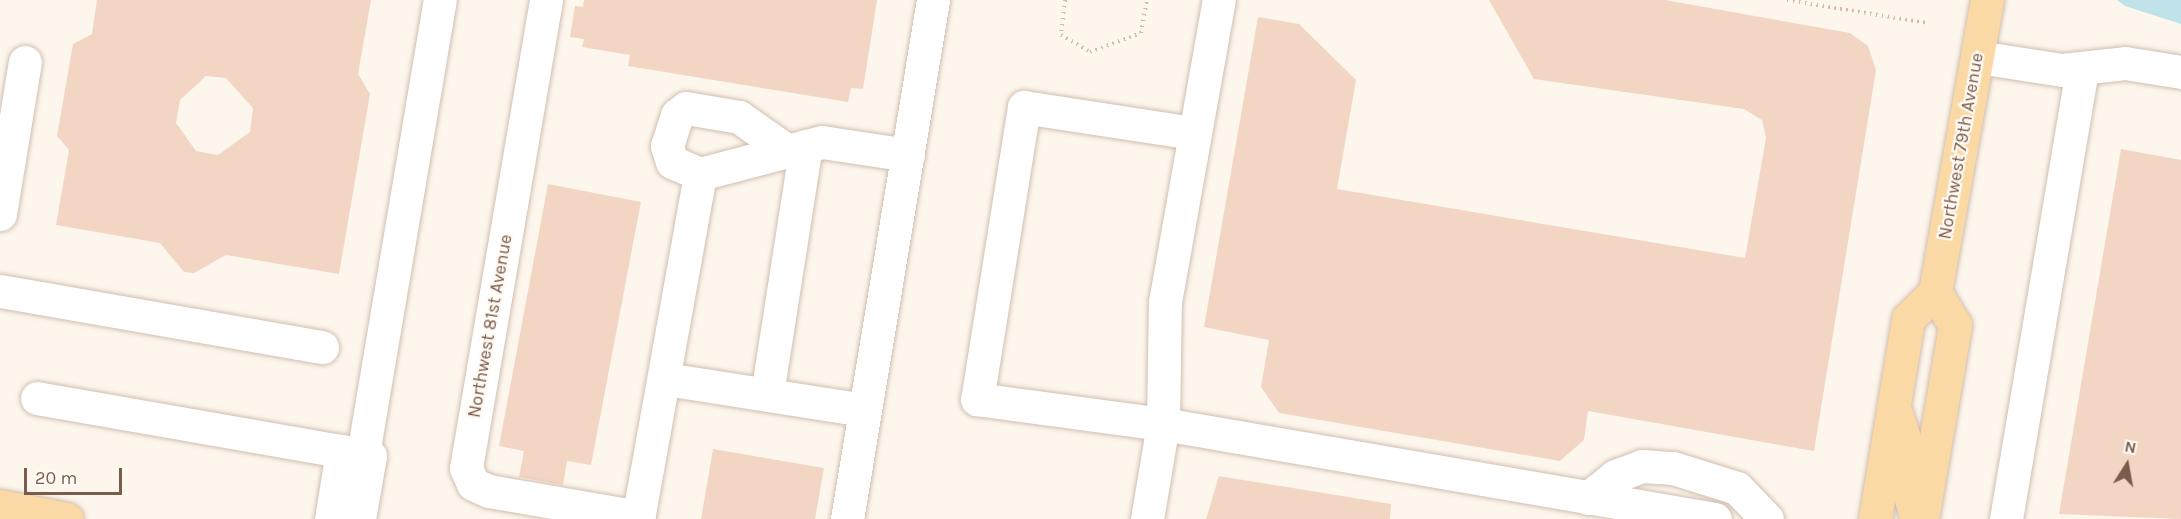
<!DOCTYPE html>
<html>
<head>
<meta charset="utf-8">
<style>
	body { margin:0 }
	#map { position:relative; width:2181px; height:519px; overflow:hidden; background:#fdf6ec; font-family:Karla,sans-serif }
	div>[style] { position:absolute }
	.water>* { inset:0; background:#bfe3e8 }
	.building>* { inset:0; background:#f3d5c3 }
	.path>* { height:4px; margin-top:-2px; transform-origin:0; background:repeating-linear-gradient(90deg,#d9b8a5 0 1.5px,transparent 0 6px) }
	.roads { filter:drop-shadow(0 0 2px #d1beb0) drop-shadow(0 0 2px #d1beb0) }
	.minor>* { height:33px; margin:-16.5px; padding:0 16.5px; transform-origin:16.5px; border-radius:16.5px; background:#fff }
	.major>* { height:33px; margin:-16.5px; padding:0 16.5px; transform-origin:16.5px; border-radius:16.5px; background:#fbd9a5 }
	span { translate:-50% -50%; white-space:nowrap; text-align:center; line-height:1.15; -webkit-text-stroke:4.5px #fffaf3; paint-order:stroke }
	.street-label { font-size:18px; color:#7a5c4d }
	.north { position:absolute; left:2097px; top:435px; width:60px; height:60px; -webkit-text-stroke:4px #fffaf3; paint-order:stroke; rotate:11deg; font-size:16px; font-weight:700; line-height:24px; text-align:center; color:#7a5c4d }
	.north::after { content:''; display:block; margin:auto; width:21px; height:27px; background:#7a5c4d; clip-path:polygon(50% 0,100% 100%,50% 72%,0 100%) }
	.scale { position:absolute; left:24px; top:468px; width:98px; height:27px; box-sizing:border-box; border:3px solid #7a5c4d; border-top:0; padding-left:8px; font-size:18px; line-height:21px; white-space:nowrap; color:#7a5c4d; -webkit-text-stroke:4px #fffaf3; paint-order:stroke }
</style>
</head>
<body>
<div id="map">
	<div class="water">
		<i style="clip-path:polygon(2117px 0,2181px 0,2181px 24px,2125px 6px)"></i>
	</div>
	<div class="building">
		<i style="clip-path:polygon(evenodd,97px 0,371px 0,358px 74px,370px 94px,339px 274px,226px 255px,194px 273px,184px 272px,160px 243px,56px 225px,69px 150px,57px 136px,73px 44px,92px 34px,97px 0,206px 76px,226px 78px,253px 108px,250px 132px,218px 155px,196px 151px,176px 123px,180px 100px,206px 76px)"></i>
		<i style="clip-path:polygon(584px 0,877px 0,863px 89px,851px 88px,848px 102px,628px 66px,630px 55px,582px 47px,584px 39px,570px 37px,575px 6px,583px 7px)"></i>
		<i style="clip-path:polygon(1489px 0,1665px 0,1850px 33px,1868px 46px,1876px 70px,1814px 451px,1588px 411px,1584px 440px,1560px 461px,1279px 413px,1261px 387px,1269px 340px,1204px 327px,1258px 17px,1299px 24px,1356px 80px,1337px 189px,1745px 258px,1766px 138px,1762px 120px,1744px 109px,1534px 79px)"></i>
		<i style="clip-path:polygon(2121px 149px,2181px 160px,2181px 519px,2059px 514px)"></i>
		<i style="clip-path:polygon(548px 184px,641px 202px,591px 465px,567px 461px,563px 485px,519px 477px,524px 451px,499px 446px)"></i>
		<i style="clip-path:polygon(713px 449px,824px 468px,815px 519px,701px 519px)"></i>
		<i style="clip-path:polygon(1219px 476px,1391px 504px,1390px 519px,1206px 519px)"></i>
	</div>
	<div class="path">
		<i style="left:1065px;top:0;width:35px;rotate:97deg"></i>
		<i style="left:1061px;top:35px;width:34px;rotate:30deg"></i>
		<i style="left:1090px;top:52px;width:54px;rotate:-20.4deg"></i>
		<i style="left:1141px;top:33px;width:34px;rotate:-80deg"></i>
		<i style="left:1787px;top:0;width:143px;rotate:9.3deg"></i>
	</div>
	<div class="roads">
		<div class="minor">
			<i style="left:546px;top:0;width:475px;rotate:99.7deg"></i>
			<i style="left:466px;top:468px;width:17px;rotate:66deg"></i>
			<i style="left:473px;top:484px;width:17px;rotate:24deg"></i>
			<i style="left:489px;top:491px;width:152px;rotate:9.8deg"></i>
			<i style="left:1978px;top:57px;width:85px;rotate:8.8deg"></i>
			<i style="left:2062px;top:70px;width:63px;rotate:-6.3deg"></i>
			<i style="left:2125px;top:63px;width:57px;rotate:9.1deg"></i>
			<i style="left:1193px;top:133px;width:171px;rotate:-171.3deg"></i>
			<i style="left:1024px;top:107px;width:296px;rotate:99.1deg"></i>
			<i style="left:977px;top:399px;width:188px;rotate:7.7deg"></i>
			<i style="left:1163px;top:424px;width:560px;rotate:9.77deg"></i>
			<i style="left:700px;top:174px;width:30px;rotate:-157deg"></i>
			<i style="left:672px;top:162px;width:17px;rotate:-107deg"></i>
			<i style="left:667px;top:146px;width:33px;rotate:-72deg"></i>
			<i style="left:677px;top:115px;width:11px;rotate:-38deg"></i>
			<i style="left:686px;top:108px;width:54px;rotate:9.6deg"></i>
			<i style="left:739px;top:117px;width:61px;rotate:35deg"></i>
			<i style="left:0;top:214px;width:154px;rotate:-80.7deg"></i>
			<i style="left:0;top:291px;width:327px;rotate:9.9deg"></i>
			<i style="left:666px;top:379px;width:201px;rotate:8.9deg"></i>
			<i style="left:767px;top:394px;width:251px;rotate:-81.1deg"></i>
			<i style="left:37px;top:398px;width:338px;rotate:9.9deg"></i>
			<i style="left:370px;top:456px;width:64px;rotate:99.9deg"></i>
			<i style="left:363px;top:454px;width:460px;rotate:-80.4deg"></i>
			<i style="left:1588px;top:498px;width:35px;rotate:-39deg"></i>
			<i style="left:1615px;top:476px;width:29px;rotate:-20deg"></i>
			<i style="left:1642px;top:466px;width:31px;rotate:4deg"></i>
			<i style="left:1673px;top:468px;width:67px;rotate:17.4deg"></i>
			<i style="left:1737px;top:488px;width:43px;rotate:45.9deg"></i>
			<i style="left:331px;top:519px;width:69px;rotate:-80.8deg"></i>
			<i style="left:638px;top:519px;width:351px;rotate:-79.8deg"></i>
			<i style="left:700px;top:174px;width:126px;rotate:-14.7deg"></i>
			<i style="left:822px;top:142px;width:87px;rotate:8.6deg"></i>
			<i style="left:847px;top:519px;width:526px;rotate:-80.59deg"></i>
			<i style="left:1147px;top:519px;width:96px;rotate:-80.4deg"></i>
			<i style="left:1163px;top:424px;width:122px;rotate:-89.1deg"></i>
			<i style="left:1165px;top:302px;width:307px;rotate:-79.9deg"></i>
			<i style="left:2006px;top:519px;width:454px;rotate:-80.4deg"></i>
		</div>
		<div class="major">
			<i style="left:1896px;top:413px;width:45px;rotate:72deg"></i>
			<i style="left:1910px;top:456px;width:29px;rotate:96deg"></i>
			<i style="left:1907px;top:485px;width:33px;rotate:74deg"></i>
			<i style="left:0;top:506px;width:68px;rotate:11deg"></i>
			<i style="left:1875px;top:519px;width:203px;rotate:-80.6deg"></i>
			<i style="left:1908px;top:319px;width:38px;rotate:-45deg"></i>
			<i style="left:1935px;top:292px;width:297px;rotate:-79.9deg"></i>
			<i style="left:1922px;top:519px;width:197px;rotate:-80.3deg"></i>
			<i style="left:1955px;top:325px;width:39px;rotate:-121deg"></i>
		</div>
	</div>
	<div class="street-label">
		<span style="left:1961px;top:146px;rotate:-80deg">Northwest 79th Avenue</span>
		<span style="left:490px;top:326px;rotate:-80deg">Northwest 81st Avenue</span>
	</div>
	<div class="north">N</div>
	<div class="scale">20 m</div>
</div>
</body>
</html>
